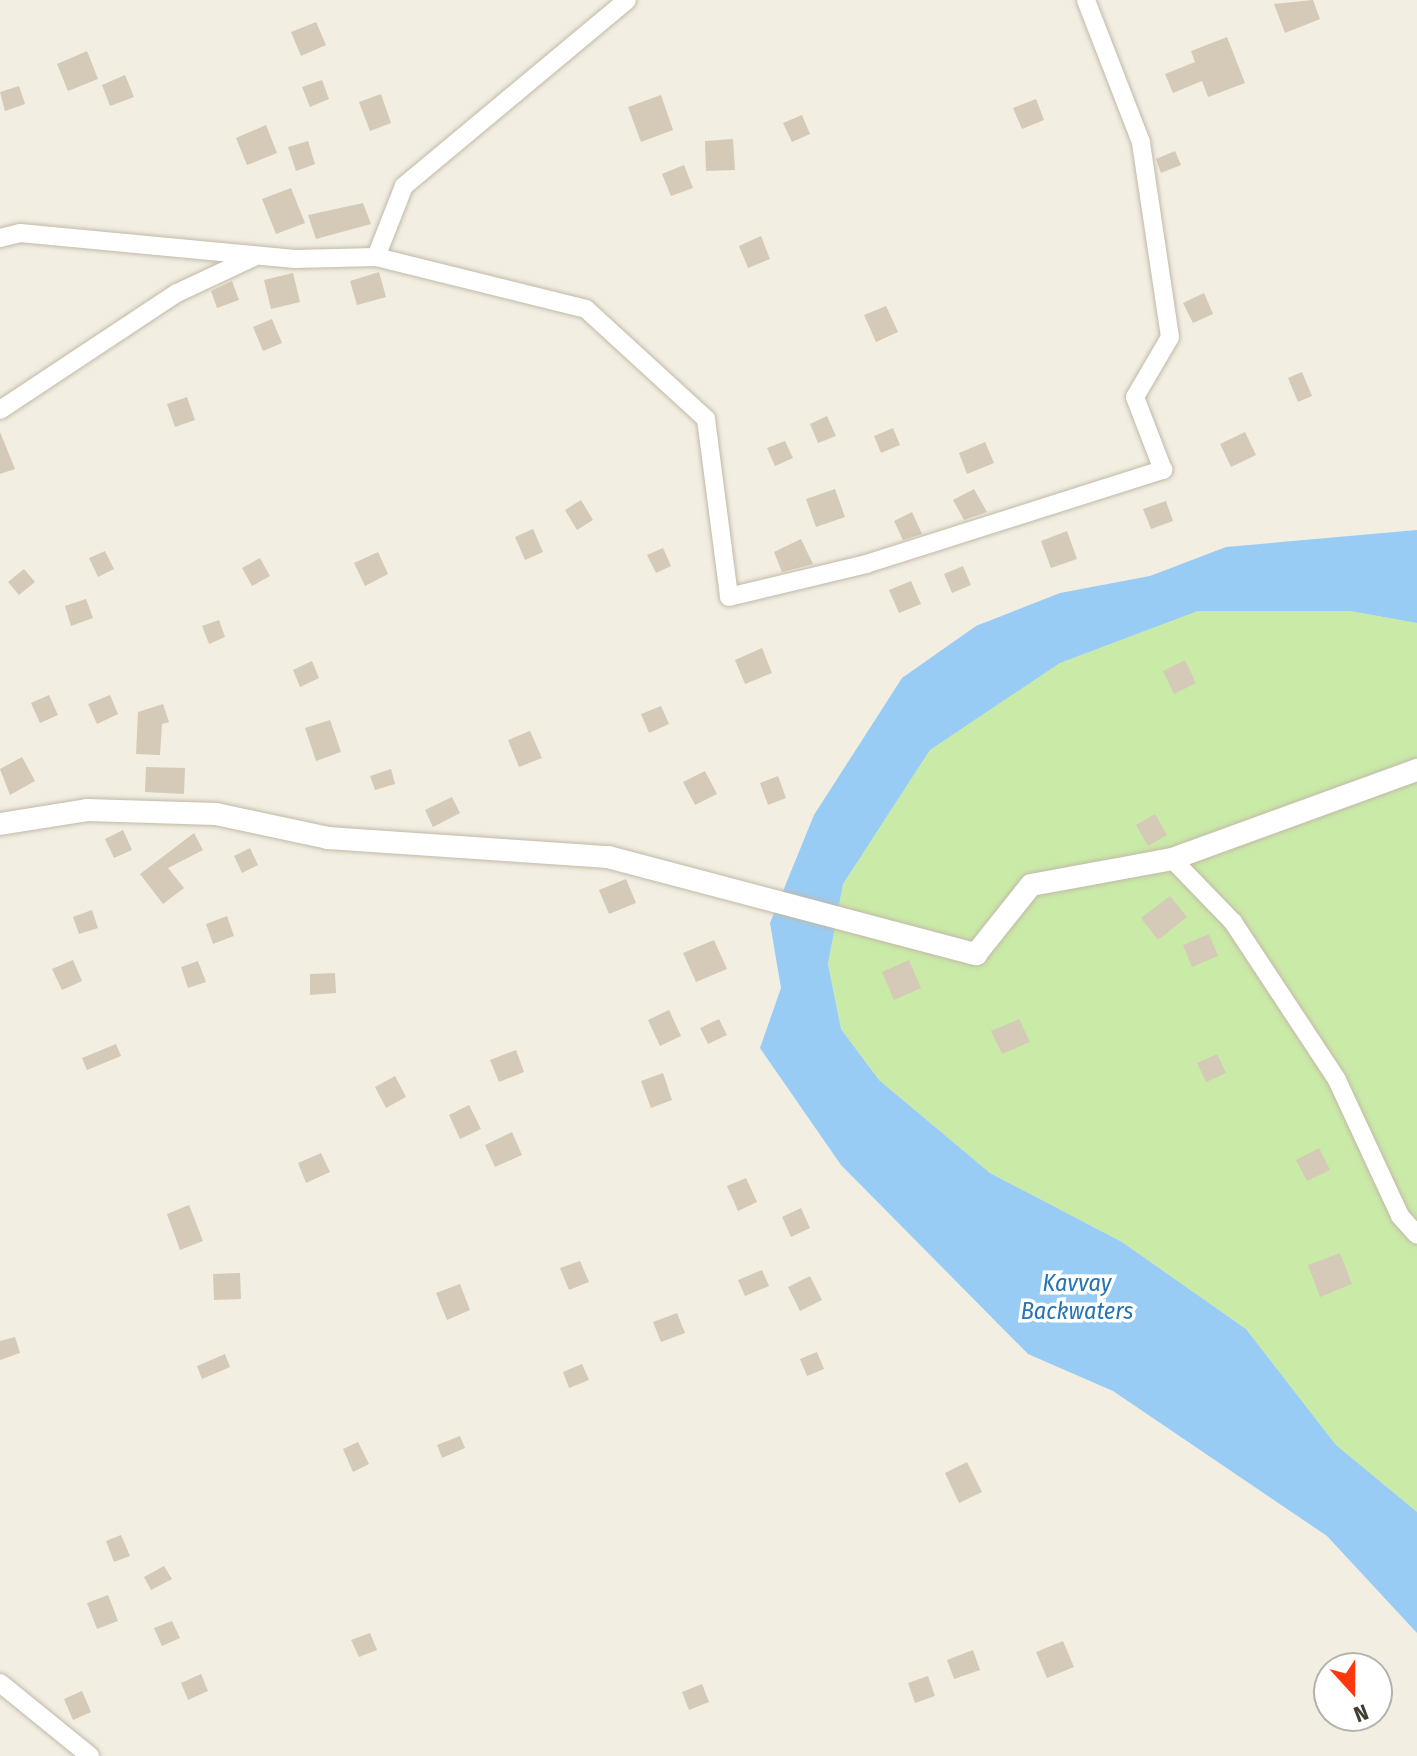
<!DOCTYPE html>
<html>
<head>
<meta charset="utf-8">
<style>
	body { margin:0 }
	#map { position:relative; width:1417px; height:1756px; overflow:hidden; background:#f2eee2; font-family:"Fira Sans Condensed",sans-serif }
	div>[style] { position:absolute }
	.green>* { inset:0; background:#caeaa8 }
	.water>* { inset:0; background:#99ccf4 }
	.building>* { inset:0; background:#d4cab7 }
	.roads { filter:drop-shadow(0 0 2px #c1b9a7) drop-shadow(0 0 2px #c1b9a7) }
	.minor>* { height:18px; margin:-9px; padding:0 9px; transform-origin:9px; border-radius:9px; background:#fff }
	.tertiary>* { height:22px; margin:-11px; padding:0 11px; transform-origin:11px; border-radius:11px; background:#fff }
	span { translate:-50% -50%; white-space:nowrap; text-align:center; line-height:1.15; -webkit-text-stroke:7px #fff; paint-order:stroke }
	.water-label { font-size:24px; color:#2674b6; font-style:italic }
	.north { position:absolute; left:1313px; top:1652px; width:80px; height:80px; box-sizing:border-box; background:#fff; border:2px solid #b4b2ad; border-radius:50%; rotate:159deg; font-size:22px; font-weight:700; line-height:32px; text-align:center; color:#443e32 }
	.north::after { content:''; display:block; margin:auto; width:28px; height:36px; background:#ff380d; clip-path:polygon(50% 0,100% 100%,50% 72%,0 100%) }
</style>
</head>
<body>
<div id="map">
	<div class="green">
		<i style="clip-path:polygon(1198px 611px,1350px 611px,1417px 623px,1417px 1512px,1336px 1445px,1246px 1329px,1122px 1242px,990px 1173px,879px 1080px,841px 1029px,828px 964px,843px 884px,930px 750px,1060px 663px)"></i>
	</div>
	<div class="water">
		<i style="clip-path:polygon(1417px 530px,1417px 623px,1350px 611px,1198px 611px,1060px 663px,930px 750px,843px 884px,828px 964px,841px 1029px,879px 1080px,990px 1173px,1122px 1242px,1246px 1329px,1336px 1445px,1417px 1512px,1417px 1633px,1327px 1536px,1113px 1391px,1028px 1354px,841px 1165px,760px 1048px,781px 988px,770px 923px,814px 815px,902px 678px,976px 626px,1060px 593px,1150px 576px,1226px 547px)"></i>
	</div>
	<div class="building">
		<i style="clip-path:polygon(1313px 0,1320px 19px,1285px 33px,1274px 4px)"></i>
		<i style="clip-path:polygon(316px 22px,326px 45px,301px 56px,291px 32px)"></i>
		<i style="clip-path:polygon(1227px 37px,1245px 83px,1208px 97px,1202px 81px,1173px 93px,1165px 74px,1195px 62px,1191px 51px)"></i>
		<i style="clip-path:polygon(87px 51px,98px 79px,68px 91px,57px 64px)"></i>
		<i style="clip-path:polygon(125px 75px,134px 97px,110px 106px,102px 85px)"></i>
		<i style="clip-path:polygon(322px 80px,329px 99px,310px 107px,302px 87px)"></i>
		<i style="clip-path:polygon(19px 86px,25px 104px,5px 111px,0 92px)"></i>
		<i style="clip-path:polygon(381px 94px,391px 123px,370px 131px,359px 102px)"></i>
		<i style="clip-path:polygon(661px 95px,673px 130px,641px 142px,628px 107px)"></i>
		<i style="clip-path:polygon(1036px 99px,1044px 120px,1022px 129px,1013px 108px)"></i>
		<i style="clip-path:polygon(802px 115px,810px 134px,792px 142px,783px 123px)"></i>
		<i style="clip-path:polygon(266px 125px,277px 153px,247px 165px,236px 138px)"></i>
		<i style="clip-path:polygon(733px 139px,735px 170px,706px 171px,705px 141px)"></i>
		<i style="clip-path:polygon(308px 141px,315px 164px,296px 171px,288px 147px)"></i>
		<i style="clip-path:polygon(1175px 151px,1181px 165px,1161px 173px,1156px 159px)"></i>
		<i style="clip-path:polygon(684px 165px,693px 188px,671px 196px,662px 174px)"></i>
		<i style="clip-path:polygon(291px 188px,305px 223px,276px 234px,262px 199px)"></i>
		<i style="clip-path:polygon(363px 203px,371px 224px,316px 239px,308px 215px)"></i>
		<i style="clip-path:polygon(761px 236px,770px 259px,748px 268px,739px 246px)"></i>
		<i style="clip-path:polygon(379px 272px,386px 297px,357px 305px,350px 281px)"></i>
		<i style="clip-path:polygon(293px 273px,300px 302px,271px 309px,264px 280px)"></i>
		<i style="clip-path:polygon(232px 281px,239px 300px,217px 308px,211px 291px)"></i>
		<i style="clip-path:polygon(1204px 293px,1213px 314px,1193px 323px,1183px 303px)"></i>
		<i style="clip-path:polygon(886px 306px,898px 332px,876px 342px,864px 315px)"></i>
		<i style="clip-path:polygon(272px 319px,282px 343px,263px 351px,253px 327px)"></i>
		<i style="clip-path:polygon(1302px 372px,1312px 396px,1298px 402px,1288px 378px)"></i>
		<i style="clip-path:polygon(187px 397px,195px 420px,175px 427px,167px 404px)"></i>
		<i style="clip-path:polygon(827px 416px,836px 436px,818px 443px,810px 424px)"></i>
		<i style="clip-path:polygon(893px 428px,900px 445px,881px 453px,874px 436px)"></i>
		<i style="clip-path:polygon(0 432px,15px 469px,0 474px)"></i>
		<i style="clip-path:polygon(1245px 432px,1256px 455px,1231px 467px,1220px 444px)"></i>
		<i style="clip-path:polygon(785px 441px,793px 458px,775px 466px,767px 448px)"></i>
		<i style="clip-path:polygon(985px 442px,994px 463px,967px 474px,959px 453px)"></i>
		<i style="clip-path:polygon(835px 489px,845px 517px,816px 527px,806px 499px)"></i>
		<i style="clip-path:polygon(974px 489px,987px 512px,964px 520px,953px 500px)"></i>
		<i style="clip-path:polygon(581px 500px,593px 520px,577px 530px,565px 510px)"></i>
		<i style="clip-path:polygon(1166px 501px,1173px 521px,1151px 529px,1143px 509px)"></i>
		<i style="clip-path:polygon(912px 512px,922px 534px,903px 540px,894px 521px)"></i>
		<i style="clip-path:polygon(533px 529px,543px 552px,525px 560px,515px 537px)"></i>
		<i style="clip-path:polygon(1067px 531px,1077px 559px,1051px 568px,1041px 541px)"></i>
		<i style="clip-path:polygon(801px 539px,813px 564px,782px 572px,774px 552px)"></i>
		<i style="clip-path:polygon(663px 548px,671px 566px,656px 573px,647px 555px)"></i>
		<i style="clip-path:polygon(105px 551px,114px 569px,98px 577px,89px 558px)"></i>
		<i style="clip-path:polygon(378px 552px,388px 574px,365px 586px,354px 563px)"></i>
		<i style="clip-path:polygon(260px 558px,270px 576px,252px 586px,242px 568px)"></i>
		<i style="clip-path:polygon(963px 566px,971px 585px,952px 593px,944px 574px)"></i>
		<i style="clip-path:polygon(24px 569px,35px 582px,19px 595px,8px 582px)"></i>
		<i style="clip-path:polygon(911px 581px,921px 604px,899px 613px,889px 590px)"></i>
		<i style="clip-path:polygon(86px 599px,93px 618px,71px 626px,65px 606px)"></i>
		<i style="clip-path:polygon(219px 620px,225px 637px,209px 644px,202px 626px)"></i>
		<i style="clip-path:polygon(762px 648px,772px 673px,745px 684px,735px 660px)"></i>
		<i style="clip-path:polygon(1185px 660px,1196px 683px,1174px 694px,1163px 671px)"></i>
		<i style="clip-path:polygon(312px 661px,319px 678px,300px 687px,293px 670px)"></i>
		<i style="clip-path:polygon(49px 695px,58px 715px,40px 723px,31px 703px)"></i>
		<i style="clip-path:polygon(110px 695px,118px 714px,97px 724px,88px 704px)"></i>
		<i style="clip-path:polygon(163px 704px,169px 722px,162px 724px,160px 755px,136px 754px,138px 712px)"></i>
		<i style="clip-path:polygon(661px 706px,669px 724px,649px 733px,641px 714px)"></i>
		<i style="clip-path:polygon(330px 720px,341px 752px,316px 761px,305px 728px)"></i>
		<i style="clip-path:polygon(530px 731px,542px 758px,519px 767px,508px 740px)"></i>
		<i style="clip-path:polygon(22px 757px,35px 781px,10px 795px,0 769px)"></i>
		<i style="clip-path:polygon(146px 767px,185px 768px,184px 794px,145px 792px)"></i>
		<i style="clip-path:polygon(391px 769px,395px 784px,375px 790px,370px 776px)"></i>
		<i style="clip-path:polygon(705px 771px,717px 794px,695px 805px,683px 782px)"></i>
		<i style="clip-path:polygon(778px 776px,786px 798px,768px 805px,760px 783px)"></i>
		<i style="clip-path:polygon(452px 797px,460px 813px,433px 827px,425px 810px)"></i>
		<i style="clip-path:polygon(1155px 814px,1167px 835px,1148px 846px,1136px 825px)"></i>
		<i style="clip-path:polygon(123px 830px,132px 850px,114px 858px,105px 839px)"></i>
		<i style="clip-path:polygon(194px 833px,203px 850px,168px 868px,184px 888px,163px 904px,140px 874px)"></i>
		<i style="clip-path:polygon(250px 848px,258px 865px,242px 873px,234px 856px)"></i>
		<i style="clip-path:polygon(626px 879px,636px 903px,609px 914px,599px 890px)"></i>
		<i style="clip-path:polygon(1170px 896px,1187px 917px,1158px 940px,1141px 918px)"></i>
		<i style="clip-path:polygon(92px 910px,98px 928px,79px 934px,73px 917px)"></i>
		<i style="clip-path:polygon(227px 916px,234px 936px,213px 944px,206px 924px)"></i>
		<i style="clip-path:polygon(1209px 934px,1218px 956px,1192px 967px,1183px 945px)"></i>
		<i style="clip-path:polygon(714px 940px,727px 969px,696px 982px,683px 953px)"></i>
		<i style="clip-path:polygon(73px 960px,82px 981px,62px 990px,52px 969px)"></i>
		<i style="clip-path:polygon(909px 960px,921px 988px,894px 1000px,882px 972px)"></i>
		<i style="clip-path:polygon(198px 961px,206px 982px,188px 988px,181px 967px)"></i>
		<i style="clip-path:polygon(335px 973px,336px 993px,310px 995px,310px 974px)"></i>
		<i style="clip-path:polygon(669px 1010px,681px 1036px,660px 1046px,648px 1020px)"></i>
		<i style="clip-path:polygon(719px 1019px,727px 1035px,708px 1044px,700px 1028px)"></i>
		<i style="clip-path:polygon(1019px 1019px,1030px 1042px,1002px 1054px,991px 1031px)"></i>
		<i style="clip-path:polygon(116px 1044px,121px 1056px,87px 1070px,82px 1058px)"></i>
		<i style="clip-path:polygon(516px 1050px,524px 1072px,499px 1082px,490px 1060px)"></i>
		<i style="clip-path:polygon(1217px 1054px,1226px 1073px,1206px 1082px,1197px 1063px)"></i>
		<i style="clip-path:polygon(663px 1073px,672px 1100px,651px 1108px,641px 1081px)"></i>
		<i style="clip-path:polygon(395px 1076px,406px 1097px,386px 1108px,375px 1087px)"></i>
		<i style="clip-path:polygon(469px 1105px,481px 1129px,460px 1139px,449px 1115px)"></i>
		<i style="clip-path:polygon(512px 1132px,522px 1155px,495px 1167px,485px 1145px)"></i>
		<i style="clip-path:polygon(1319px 1148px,1330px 1170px,1307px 1181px,1296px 1160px)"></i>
		<i style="clip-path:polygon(321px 1153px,330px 1172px,306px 1183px,298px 1163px)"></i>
		<i style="clip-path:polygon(746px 1178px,757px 1202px,738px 1211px,727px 1186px)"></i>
		<i style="clip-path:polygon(189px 1205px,203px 1241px,180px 1250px,167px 1214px)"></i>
		<i style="clip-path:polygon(801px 1208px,810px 1228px,791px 1237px,782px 1217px)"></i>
		<i style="clip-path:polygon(1340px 1253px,1352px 1284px,1320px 1297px,1308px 1265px)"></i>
		<i style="clip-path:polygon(580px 1261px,589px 1282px,569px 1290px,560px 1268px)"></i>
		<i style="clip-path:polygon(762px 1270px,769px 1286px,745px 1296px,738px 1280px)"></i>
		<i style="clip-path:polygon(240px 1273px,241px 1299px,214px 1300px,213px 1274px)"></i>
		<i style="clip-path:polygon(810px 1276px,822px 1300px,800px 1311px,788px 1287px)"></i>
		<i style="clip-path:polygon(460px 1284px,470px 1310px,447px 1320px,436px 1293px)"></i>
		<i style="clip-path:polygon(677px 1313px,685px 1333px,661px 1342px,653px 1322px)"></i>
		<i style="clip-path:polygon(15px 1337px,20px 1353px,0 1360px,0 1341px)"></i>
		<i style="clip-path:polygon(817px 1352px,824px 1369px,807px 1376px,800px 1359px)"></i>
		<i style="clip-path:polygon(225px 1354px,230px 1367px,202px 1379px,197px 1366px)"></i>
		<i style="clip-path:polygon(582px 1364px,589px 1380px,569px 1388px,563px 1372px)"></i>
		<i style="clip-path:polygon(460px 1436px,465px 1448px,442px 1458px,437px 1445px)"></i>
		<i style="clip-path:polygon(358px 1442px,369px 1464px,353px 1472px,343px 1449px)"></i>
		<i style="clip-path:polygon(967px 1462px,982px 1492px,959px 1503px,945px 1473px)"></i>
		<i style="clip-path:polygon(121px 1535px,130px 1556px,114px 1562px,106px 1541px)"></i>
		<i style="clip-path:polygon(164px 1566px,172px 1579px,151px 1590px,144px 1577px)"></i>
		<i style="clip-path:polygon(108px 1595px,118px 1621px,97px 1629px,87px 1603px)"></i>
		<i style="clip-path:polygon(172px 1621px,180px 1638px,162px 1646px,154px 1628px)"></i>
		<i style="clip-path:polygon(370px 1633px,377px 1650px,359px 1657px,351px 1640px)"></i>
		<i style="clip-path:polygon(1063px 1641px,1074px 1667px,1047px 1678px,1036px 1652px)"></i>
		<i style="clip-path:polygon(973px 1650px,980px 1670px,954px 1679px,947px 1660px)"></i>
		<i style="clip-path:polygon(201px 1674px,208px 1691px,188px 1700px,181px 1683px)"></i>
		<i style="clip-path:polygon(928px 1676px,935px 1696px,915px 1703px,908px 1683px)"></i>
		<i style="clip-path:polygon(702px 1684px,709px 1702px,689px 1710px,682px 1692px)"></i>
		<i style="clip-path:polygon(82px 1691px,91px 1712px,73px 1720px,64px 1699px)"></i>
	</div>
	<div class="roads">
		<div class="minor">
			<i style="left:0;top:238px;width:21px;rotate:-14deg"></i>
			<i style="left:20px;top:233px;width:276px;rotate:5.4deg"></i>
			<i style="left:295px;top:259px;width:81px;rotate:-1.4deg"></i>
			<i style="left:376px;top:257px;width:216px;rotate:13.9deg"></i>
			<i style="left:586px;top:309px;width:163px;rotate:42.5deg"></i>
			<i style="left:706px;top:419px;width:179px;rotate:82.6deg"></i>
			<i style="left:729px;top:597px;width:141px;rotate:-13.5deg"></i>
			<i style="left:866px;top:564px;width:312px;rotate:-17.6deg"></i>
			<i style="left:1163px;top:470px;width:78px;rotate:-111deg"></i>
			<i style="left:1135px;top:397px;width:69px;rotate:-59.7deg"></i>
			<i style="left:1170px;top:337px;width:197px;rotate:-98.5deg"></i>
			<i style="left:1141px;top:142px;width:152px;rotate:-111.2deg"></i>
			<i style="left:376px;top:257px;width:76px;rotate:-68.5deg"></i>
			<i style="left:404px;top:186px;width:290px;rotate:-39.8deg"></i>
			<i style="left:0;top:410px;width:212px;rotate:-33.5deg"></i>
			<i style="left:177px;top:293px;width:85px;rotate:-25.1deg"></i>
			<i style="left:1172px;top:859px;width:88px;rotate:45.9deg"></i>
			<i style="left:1233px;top:922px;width:189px;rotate:56.6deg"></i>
			<i style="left:1337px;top:1080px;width:150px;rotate:65.1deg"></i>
			<i style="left:1400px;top:1216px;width:25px;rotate:48deg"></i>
			<i style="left:0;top:1683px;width:116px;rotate:39deg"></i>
		</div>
		<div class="tertiary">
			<i style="left:0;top:824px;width:88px;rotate:-9.1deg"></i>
			<i style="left:87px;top:810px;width:129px;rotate:1.8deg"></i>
			<i style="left:216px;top:814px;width:115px;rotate:12.1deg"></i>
			<i style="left:328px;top:838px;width:281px;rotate:3.9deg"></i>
			<i style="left:608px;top:857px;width:381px;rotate:14.8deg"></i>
			<i style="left:976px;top:954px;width:88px;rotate:-51.4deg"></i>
			<i style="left:1031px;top:885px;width:143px;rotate:-10.4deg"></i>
			<i style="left:1172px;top:859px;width:261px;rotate:-20deg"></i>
		</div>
	</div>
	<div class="water-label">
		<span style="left:1077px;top:1298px">Kavvay<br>Backwaters</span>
	</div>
	<div class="north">N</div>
</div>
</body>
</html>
